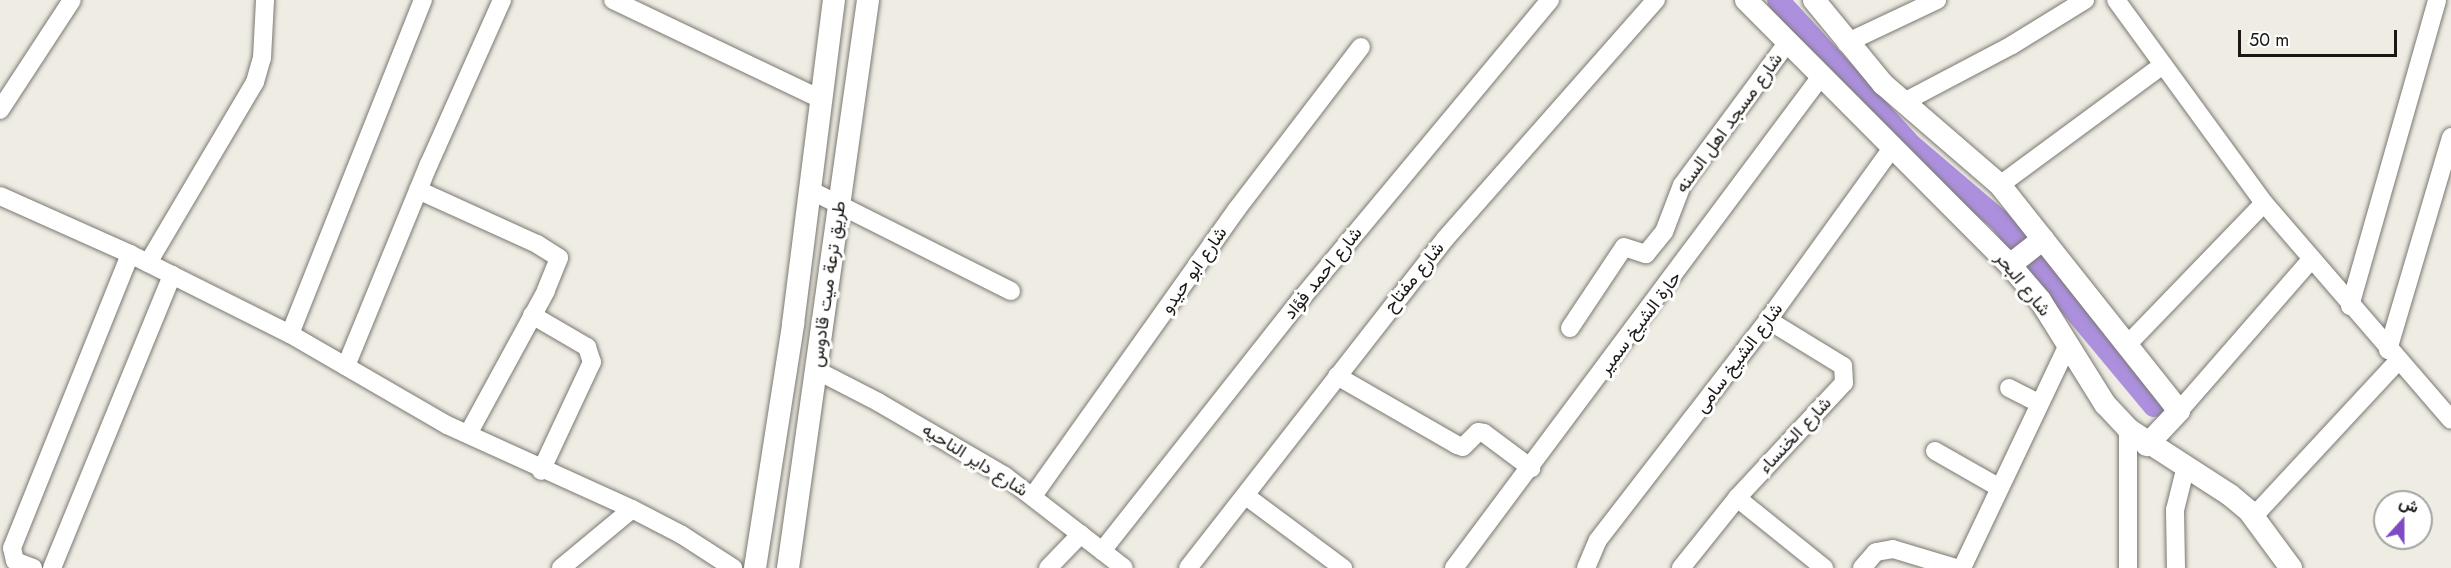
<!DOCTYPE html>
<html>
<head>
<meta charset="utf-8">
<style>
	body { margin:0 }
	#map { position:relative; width:2451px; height:568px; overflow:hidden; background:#eeece3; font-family:Jost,Vazirmatn,sans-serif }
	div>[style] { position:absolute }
	.canal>* { height:22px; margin:-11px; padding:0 11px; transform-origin:11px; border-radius:11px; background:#ac90dd }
	.roads { filter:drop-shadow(0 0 2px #7a7871) drop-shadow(0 0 2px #7a7871) }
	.minor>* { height:18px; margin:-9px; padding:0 9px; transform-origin:9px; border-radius:9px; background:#fff }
	.tertiary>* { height:22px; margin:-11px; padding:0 11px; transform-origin:11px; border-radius:11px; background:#fff }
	span { translate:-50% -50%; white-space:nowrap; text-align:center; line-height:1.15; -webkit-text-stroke:6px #fff; paint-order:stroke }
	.street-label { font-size:18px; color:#191815 }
	.north { position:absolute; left:2373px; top:490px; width:60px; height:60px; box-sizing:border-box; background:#fff; border:2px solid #a3a3a1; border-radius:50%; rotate:21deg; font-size:16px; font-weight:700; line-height:24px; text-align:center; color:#191815 }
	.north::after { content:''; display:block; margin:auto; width:21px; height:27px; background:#7f4bc3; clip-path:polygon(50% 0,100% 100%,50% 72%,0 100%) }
	.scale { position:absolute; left:2238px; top:30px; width:159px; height:27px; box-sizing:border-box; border:3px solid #191815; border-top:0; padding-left:8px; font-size:18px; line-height:21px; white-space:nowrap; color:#191815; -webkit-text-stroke:4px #fff; paint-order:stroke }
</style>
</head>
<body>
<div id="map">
	<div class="canal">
		<i style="left:1778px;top:0;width:198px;rotate:47.5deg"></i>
		<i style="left:1912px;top:146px;width:114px;rotate:40.4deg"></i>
		<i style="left:1999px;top:220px;width:242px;rotate:50.2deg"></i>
	</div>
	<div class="roads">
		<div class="minor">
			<i style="left:613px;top:0;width:230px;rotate:25.5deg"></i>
			<i style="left:2116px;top:0;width:251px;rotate:53.9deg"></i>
			<i style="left:2264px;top:203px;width:286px;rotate:49.2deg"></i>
			<i style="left:1846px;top:43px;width:101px;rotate:-25.3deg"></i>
			<i style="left:1904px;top:102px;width:122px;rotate:-27.8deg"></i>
			<i style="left:2012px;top:45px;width:86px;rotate:-31.7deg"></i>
			<i style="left:0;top:110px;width:131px;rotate:-56.8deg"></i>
			<i style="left:2000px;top:185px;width:202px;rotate:-36.4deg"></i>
			<i style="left:418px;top:190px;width:131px;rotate:24.4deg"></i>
			<i style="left:537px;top:244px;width:26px;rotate:32deg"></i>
			<i style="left:559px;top:258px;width:35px;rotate:112deg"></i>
			<i style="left:546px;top:291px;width:163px;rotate:118.6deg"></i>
			<i style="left:810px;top:190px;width:225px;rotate:26.7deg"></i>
			<i style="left:0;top:196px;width:142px;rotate:24deg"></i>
			<i style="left:130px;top:254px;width:179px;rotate:26.6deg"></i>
			<i style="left:290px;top:334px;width:181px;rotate:30.1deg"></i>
			<i style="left:447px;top:425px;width:203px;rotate:24.4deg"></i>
			<i style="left:632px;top:509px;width:56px;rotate:27.5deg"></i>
			<i style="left:682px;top:535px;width:61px;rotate:32.9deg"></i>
			<i style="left:148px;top:263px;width:210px;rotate:-59.4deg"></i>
			<i style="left:255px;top:82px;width:25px;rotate:-74deg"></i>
			<i style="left:262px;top:58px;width:58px;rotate:-87deg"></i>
			<i style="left:2350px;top:306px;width:318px;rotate:-74.1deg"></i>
			<i style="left:532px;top:315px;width:64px;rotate:30.2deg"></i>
			<i style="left:587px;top:347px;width:16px;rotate:72deg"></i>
			<i style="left:592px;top:362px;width:120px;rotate:115.1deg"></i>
			<i style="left:1570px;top:328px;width:97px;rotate:-56.3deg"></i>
			<i style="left:1624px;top:247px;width:23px;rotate:18deg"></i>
			<i style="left:1646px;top:254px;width:28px;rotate:-51deg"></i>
			<i style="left:1664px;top:232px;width:50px;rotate:-69deg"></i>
			<i style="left:1682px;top:185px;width:177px;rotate:-53.5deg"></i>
			<i style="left:290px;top:334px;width:360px;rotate:-68.3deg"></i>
			<i style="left:2127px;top:345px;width:197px;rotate:-46deg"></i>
			<i style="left:2388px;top:350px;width:222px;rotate:-73.5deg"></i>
			<i style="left:346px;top:366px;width:218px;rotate:-67.7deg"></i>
			<i style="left:429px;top:164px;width:180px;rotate:-66deg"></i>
			<i style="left:816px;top:370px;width:70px;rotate:27.3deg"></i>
			<i style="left:878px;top:402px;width:147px;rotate:30.2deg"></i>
			<i style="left:1005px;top:476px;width:150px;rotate:37.7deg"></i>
			<i style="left:1337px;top:376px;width:138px;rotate:29.9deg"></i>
			<i style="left:1457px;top:445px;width:6px;rotate:18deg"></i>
			<i style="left:1463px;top:447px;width:21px;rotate:-45deg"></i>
			<i style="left:1478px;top:432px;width:6px;rotate:9deg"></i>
			<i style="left:1484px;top:433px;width:59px;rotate:36.7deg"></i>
			<i style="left:2009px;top:388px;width:34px;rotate:27deg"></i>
			<i style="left:2179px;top:411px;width:199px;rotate:-48.9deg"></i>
			<i style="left:1935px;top:451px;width:73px;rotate:29.7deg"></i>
			<i style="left:1033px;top:496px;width:352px;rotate:-54.6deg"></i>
			<i style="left:1237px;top:209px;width:204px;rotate:-52.6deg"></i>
			<i style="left:1246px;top:496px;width:121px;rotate:36.6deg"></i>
			<i style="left:1737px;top:498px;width:112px;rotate:38.8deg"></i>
			<i style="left:2253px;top:517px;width:213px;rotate:-47.1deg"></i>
			<i style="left:1102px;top:551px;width:320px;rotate:-51.7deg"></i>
			<i style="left:1300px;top:300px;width:391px;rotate:-50.2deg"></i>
			<i style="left:33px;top:568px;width:19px;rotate:-159deg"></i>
			<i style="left:15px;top:561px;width:13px;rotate:-103deg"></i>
			<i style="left:12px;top:548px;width:317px;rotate:-68.1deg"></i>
			<i style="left:52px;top:568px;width:317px;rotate:-67.7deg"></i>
			<i style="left:561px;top:568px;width:92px;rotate:-39.7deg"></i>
			<i style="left:1048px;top:568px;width:47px;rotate:-45.9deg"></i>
			<i style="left:1188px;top:568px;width:417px;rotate:-52deg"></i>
			<i style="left:1445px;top:239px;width:319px;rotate:-48.6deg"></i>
			<i style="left:1454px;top:568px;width:615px;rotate:-53.26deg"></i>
			<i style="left:1586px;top:568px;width:30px;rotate:-67deg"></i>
			<i style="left:1598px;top:540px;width:278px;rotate:-52.3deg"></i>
			<i style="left:1768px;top:320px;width:213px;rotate:-54.2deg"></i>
			<i style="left:1681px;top:568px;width:90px;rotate:-51.3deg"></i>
			<i style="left:1737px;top:498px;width:157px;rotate:-47.1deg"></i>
			<i style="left:1844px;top:383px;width:17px;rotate:-93deg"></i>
			<i style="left:1843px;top:366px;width:88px;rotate:-148.5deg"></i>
			<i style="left:1862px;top:568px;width:21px;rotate:-49deg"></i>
			<i style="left:1876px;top:552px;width:17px;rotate:-10deg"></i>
			<i style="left:1893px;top:549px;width:66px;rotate:16.8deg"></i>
			<i style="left:1962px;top:568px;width:247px;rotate:-64.6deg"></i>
			<i style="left:2128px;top:568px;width:139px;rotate:-90deg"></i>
			<i style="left:2176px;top:568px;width:58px;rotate:-91deg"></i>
			<i style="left:2175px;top:510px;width:45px;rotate:-76deg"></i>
		</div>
		<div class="tertiary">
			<i style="left:1746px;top:0;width:374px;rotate:45.1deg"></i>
			<i style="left:2010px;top:265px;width:46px;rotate:49.4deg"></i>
			<i style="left:2040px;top:300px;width:123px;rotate:58deg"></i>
			<i style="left:2105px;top:404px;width:34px;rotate:47deg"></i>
			<i style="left:2128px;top:429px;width:121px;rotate:32.9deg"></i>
			<i style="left:2230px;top:495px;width:25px;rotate:40deg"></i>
			<i style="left:2249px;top:511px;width:71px;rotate:53.6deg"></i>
			<i style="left:1814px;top:0;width:109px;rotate:50.6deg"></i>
			<i style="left:1883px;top:84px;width:155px;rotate:40.8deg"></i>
			<i style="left:2000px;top:185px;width:288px;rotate:51.6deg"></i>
			<i style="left:2179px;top:411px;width:47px;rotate:133.3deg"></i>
			<i style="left:2010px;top:265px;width:42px;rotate:-38.2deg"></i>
			<i style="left:755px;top:568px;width:247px;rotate:-81.1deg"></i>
			<i style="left:793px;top:324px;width:327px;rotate:-82.8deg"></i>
			<i style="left:788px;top:568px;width:574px;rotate:-81.98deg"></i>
		</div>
	</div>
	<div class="street-label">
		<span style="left:1729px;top:123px;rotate:-54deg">شارع مسجد اهل السنه</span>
		<span style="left:1194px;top:270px;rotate:-55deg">شارع ابو حيدو</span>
		<span style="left:1323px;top:273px;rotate:-51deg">شارع احمد فؤاد</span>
		<span style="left:1414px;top:277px;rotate:-51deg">شارع مفتاح</span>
		<span style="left:828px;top:284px;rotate:-82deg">طريق ترعة ميت قادوس</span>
		<span style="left:2023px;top:284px;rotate:51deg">شارع البحر</span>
		<span style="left:1640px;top:323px;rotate:-53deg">حارة الشيخ سمير</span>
		<span style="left:1739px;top:358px;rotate:-53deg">شارع الشيخ سامى</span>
		<span style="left:1795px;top:435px;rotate:-47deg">شارع الخنساء</span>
		<span style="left:975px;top:460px;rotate:32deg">شارع داير الناحيه</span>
	</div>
	<div class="north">ش</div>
	<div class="scale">50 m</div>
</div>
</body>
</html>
